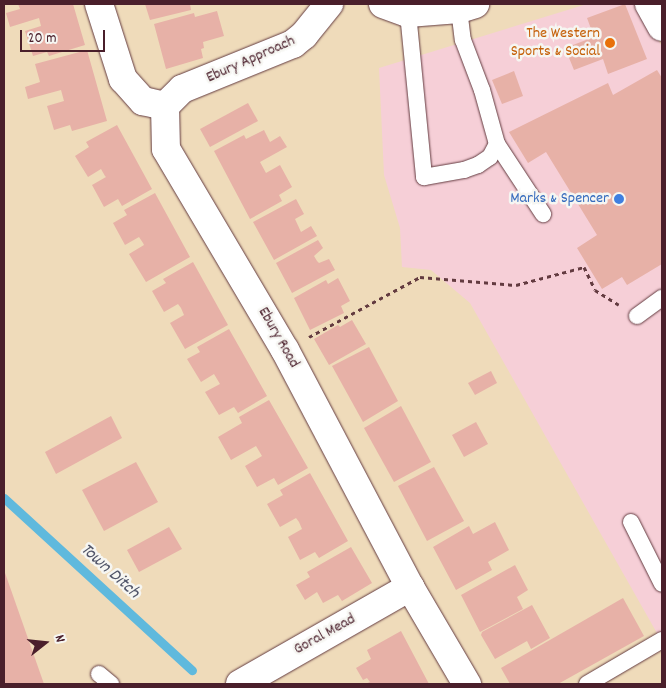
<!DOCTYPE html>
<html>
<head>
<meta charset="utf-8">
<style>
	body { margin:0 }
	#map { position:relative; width:666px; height:688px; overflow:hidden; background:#efdbba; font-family:Dekko,sans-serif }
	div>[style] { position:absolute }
	.built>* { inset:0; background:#f6cfd7 }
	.stream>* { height:9px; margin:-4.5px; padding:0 4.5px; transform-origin:4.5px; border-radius:4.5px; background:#5fb9dd }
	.building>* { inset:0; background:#e7b1a7 }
	.path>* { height:3px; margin-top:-1.5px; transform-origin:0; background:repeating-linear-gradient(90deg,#633b40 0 4px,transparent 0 8px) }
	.roads { filter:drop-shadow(0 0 1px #633b40) drop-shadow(0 0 1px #633b40) }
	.lane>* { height:16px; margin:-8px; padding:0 8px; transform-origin:8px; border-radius:8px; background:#fff }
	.street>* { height:28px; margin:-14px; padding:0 14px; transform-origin:14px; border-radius:14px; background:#fff }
	.dots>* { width:14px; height:14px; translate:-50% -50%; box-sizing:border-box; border:2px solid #f6f6f2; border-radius:50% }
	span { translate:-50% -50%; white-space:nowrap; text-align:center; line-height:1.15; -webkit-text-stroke:5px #f6f6f2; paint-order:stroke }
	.food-label { font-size:16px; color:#c56008 }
	.right { translate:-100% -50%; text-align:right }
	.street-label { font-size:16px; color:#4a1f2b }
	.shop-label { font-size:16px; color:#366cbe }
	.water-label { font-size:18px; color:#515569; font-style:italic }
	.frame { position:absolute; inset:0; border:5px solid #4a1f2b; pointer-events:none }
	.north { position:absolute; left:20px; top:618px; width:50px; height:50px; -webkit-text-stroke:4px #f6f6f2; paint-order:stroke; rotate:74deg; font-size:14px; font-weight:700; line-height:20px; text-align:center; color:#4a1f2b }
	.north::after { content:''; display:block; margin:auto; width:18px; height:22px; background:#4a1f2b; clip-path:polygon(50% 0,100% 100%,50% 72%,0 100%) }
	.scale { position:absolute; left:20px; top:30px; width:85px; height:22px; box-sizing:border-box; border:2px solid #4a1f2b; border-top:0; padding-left:6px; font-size:15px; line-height:18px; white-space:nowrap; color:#4a1f2b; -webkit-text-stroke:4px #f6f6f2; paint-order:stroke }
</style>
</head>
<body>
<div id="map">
	<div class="built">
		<i style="clip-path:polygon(587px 4px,639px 4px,662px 47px,662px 642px,470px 303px,431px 270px,402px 267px,400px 228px,384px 175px,379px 68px)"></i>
	</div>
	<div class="stream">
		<i style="left:4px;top:498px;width:255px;rotate:42.5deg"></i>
	</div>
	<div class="building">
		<i style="clip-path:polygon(18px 4px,73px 4px,85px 45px,49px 56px,47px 52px,33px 56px,25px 31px,41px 26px,39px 18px,10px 27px,6px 13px,20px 9px)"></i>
		<i style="clip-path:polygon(145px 4px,190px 4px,191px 10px,150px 20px)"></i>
		<i style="clip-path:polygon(625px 4px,647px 59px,608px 74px,603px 59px,574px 70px,565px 48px,594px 37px,587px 18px)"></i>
		<i style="clip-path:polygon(217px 11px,224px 36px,203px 42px,204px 48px,201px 49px,203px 58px,166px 69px,154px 24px,194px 13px,195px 17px)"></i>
		<i style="clip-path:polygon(87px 50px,107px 121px,72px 131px,70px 125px,54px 130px,47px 106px,64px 101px,61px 90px,28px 99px,25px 87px,40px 82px,35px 64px)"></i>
		<i style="clip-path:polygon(657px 70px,662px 78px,662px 264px,627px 285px,622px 277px,602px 289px,577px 248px,597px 235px,546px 152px,528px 163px,509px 132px,608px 83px,613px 95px)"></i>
		<i style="clip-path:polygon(514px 71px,523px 96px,502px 104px,492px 80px)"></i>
		<i style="clip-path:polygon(248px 103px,258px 121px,210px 147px,200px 129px)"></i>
		<i style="clip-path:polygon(117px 125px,152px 189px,122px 206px,118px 199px,104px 207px,92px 185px,106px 177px,105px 176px,101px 169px,88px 177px,75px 156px,89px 147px,86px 142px)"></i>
		<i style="clip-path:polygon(264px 130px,270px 142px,280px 136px,287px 147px,260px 162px,266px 173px,280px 165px,292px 187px,279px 195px,282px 201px,250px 219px,214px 151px,244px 135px,246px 139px)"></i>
		<i style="clip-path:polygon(155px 193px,190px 257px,146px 282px,129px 254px,144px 245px,143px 243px,139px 237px,125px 245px,113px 223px,127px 215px,124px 210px)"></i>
		<i style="clip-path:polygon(296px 199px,304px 214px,295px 219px,301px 232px,311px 226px,317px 236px,274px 260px,253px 222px)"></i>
		<i style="clip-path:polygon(318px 240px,323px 248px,314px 256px,317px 261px,319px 263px,329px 259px,335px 270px,292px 293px,276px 263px)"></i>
		<i style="clip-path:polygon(193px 262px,228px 325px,185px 349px,170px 323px,184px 315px,181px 308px,178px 304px,164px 312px,152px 291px,166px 283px,163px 279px)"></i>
		<i style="clip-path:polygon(338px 278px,350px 301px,341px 306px,344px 313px,310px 330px,294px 298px,326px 280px,328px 284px)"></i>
		<i style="clip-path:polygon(352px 320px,366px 344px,329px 365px,314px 339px,338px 325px,340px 327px)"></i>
		<i style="clip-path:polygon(229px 329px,267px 396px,238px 413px,234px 407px,219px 415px,205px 392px,220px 384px,214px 374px,201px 382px,187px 359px,200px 352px,197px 347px)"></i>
		<i style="clip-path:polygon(369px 347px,398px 401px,363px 422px,332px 366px)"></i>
		<i style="clip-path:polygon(491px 371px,497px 383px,475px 395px,468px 383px)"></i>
		<i style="clip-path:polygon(269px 400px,308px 468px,278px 485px,274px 478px,257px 487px,245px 466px,262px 456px,256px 446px,231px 460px,218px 437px,242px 423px,239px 417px)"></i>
		<i style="clip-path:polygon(401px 406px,431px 462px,394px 482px,364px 428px)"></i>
		<i style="clip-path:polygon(111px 416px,122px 438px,56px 474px,45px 452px)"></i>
		<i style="clip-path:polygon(476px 422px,488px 444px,464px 457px,452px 435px)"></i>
		<i style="clip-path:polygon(136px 462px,158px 502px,104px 531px,82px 490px)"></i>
		<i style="clip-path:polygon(434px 467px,464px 521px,427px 541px,398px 486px)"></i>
		<i style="clip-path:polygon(310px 473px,348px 541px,319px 558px,315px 552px,300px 560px,288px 537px,302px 529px,299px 522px,296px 518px,280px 527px,267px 504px,283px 495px,280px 490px)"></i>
		<i style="clip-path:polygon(495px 522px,509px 550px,488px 562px,492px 570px,456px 590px,433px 547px,469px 526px,473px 534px)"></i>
		<i style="clip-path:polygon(169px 527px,182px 549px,139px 572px,127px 550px)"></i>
		<i style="clip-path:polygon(351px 547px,372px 583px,342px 601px,338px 595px,323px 603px,317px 592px,305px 600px,296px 585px,310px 577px,307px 572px)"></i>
		<i style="clip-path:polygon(515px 565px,528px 590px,517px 597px,523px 609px,480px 632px,461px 595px)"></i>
		<i style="clip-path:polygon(4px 570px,44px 684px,4px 684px)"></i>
		<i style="clip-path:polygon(623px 598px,644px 636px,558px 684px,510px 684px,501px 668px)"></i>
		<i style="clip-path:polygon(532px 605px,550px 638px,531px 649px,527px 641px,495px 659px,481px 635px,482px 632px)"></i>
		<i style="clip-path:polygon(401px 631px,429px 684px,365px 684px,370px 682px,367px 678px,363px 680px,356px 668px,371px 659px,367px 650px)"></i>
	</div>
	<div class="path">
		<i style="left:309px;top:337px;width:126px;rotate:-28.4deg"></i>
		<i style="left:420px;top:277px;width:96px;rotate:4.8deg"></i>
		<i style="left:516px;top:285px;width:70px;rotate:-14.8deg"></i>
		<i style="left:584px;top:267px;width:25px;rotate:64deg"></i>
		<i style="left:595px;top:290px;width:28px;rotate:32deg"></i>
	</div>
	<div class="roads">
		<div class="lane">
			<i style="left:459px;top:9px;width:31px;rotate:83deg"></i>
			<i style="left:463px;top:40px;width:53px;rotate:69.2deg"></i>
			<i style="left:482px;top:90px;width:56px;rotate:74.5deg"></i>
			<i style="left:497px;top:144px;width:84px;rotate:56.7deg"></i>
			<i style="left:408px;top:13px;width:165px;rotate:84.4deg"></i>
			<i style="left:424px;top:177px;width:41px;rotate:-9.9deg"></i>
			<i style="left:464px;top:170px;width:15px;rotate:-20deg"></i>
			<i style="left:478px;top:165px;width:14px;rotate:-34deg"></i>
			<i style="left:490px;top:157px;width:15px;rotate:-62deg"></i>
			<i style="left:637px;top:316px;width:31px;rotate:-36deg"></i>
			<i style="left:631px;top:522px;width:69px;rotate:63.4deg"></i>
			<i style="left:99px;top:674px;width:16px;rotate:40deg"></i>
			<i style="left:587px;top:684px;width:87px;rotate:-30.4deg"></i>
		</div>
		<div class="street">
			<i style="left:99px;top:4px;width:79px;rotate:72.3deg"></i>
			<i style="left:123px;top:79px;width:30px;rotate:48deg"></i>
			<i style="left:143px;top:101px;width:23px;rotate:13deg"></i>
			<i style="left:165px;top:106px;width:43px;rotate:88.7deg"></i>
			<i style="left:166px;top:149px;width:234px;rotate:59.4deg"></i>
			<i style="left:285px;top:350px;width:268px;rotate:62.2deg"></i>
			<i style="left:410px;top:587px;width:113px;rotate:59.6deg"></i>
			<i style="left:383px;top:4px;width:27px;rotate:20deg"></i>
			<i style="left:408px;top:13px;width:51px;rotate:-4.5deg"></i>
			<i style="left:459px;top:9px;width:17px;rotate:-17deg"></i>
			<i style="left:649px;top:4px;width:26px;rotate:61deg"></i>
			<i style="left:165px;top:106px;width:24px;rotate:-45deg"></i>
			<i style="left:182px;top:89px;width:120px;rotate:-22.1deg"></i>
			<i style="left:293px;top:44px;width:14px;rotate:-39deg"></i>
			<i style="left:304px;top:35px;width:40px;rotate:-51deg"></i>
			<i style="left:240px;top:684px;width:196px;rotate:-29.7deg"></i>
		</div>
	</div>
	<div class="dots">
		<i style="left:610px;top:43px;background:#e8710a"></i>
		<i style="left:619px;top:199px;background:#3f7fe0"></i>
	</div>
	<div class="food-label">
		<span class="right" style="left:600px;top:43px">The Western<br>Sports &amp; Social</span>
	</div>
	<div class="street-label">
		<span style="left:251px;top:60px;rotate:-24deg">Ebury Approach</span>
		<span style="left:278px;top:338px;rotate:60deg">Ebury Road</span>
		<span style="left:325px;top:635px;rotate:-29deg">Goral Mead</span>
	</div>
	<div class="shop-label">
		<span class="right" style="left:609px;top:199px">Marks &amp; Spencer</span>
	</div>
	<div class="water-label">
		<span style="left:109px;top:572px;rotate:42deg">Town Ditch</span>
	</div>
	<div class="frame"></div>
	<div class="north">N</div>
	<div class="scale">20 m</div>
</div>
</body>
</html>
